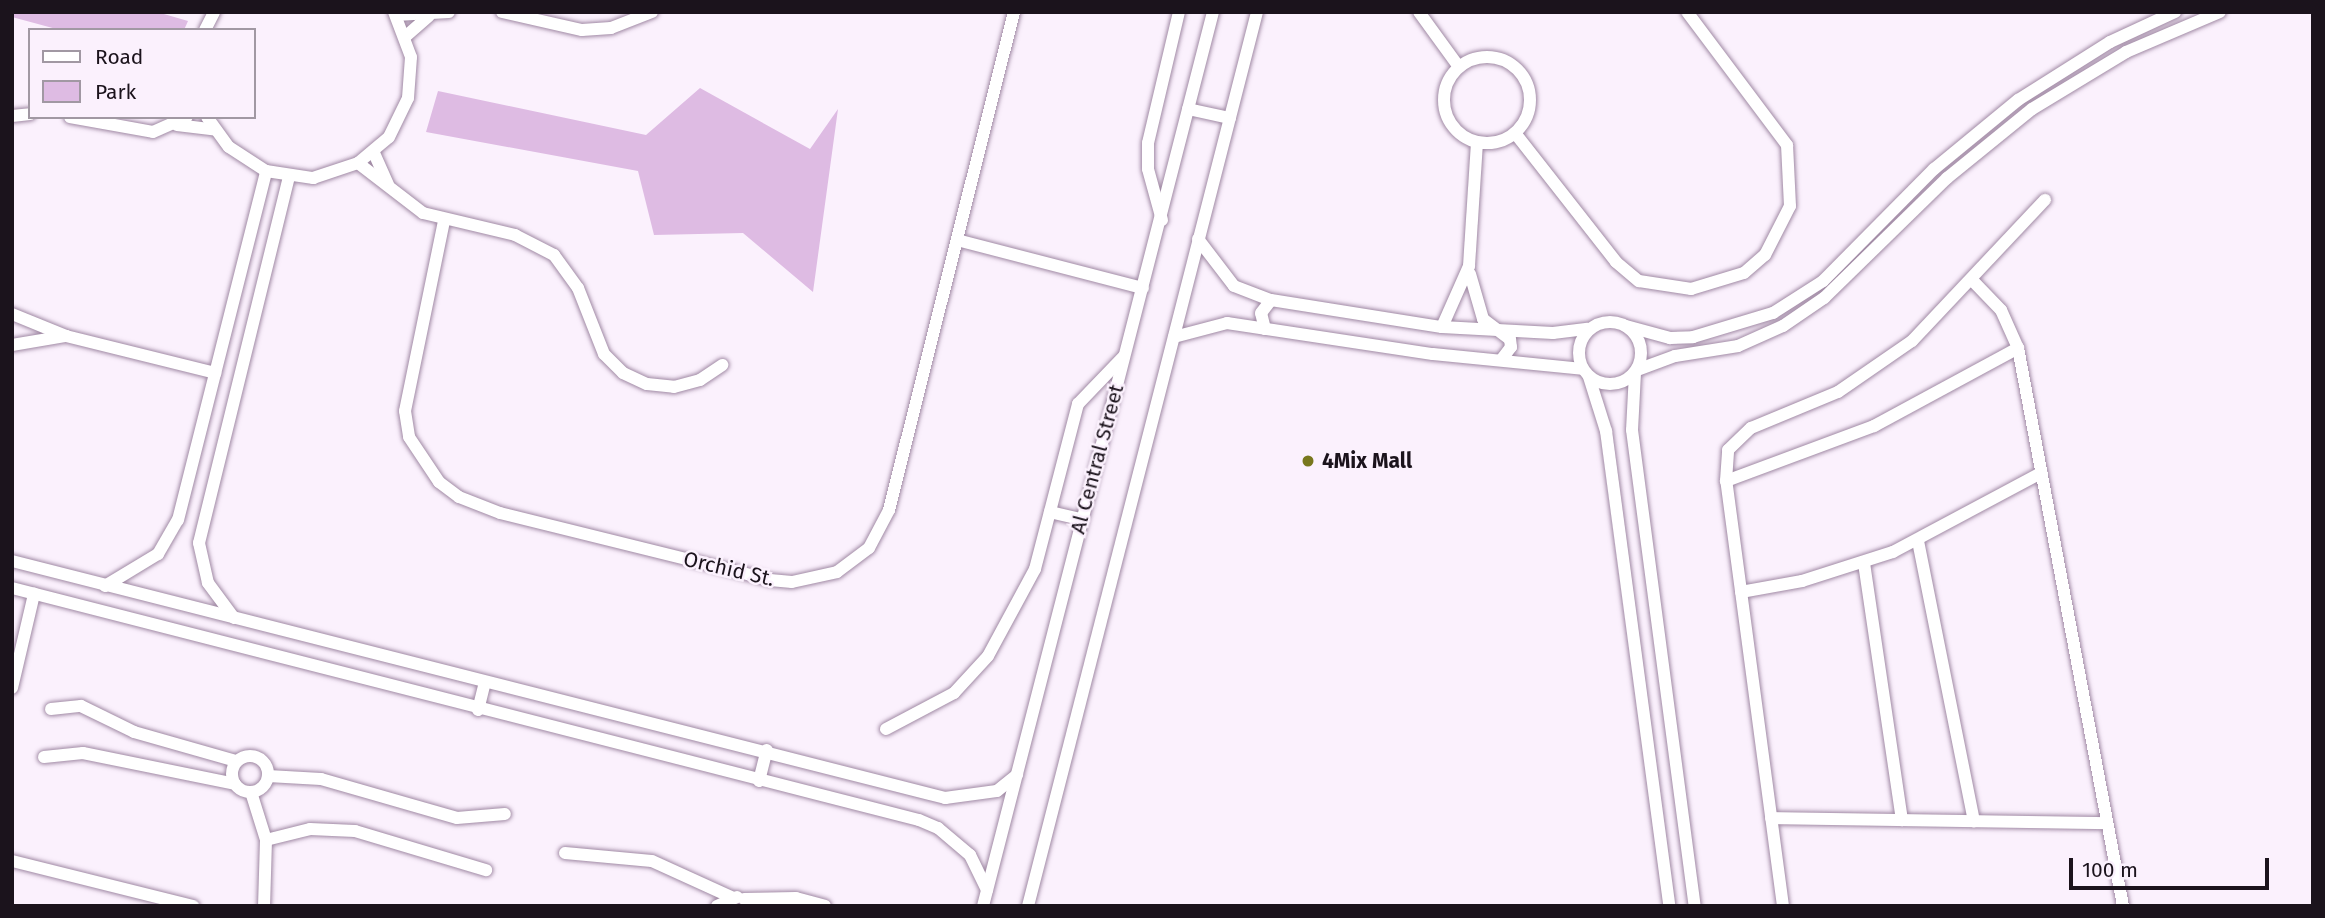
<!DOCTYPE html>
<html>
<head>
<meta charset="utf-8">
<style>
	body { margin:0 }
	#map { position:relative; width:2325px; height:918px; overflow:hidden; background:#fbf1fd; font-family:"Fira Sans",sans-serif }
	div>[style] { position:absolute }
	.green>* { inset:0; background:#debbe3 }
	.roads { filter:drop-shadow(0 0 2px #a089a4) drop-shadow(0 0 2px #a089a4) }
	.street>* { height:12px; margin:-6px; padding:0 6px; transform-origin:6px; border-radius:6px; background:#fff }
	.street>.ring { margin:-6px; padding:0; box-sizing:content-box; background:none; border:12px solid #fff; border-radius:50% }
	.dots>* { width:19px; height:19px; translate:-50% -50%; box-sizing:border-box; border:4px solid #fbf1fd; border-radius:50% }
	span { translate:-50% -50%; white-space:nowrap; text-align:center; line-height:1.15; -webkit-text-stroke:5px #fbf1fd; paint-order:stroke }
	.street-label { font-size:21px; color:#1b131c }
	.poi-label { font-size:21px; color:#1b131c; font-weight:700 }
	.left { translate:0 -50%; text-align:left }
	.frame { position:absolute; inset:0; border:14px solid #1b131c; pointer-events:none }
	.legend { position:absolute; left:28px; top:28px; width:228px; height:91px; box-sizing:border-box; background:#fbf1fd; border:2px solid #a198a3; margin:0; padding:9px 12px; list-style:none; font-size:21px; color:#1b131c }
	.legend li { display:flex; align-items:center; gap:14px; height:35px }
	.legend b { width:35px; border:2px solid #a198a3 }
	.scale { position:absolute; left:2069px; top:858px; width:200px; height:32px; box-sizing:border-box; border:4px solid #1b131c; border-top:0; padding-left:9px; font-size:21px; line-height:24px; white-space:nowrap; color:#1b131c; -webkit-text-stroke:5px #fbf1fd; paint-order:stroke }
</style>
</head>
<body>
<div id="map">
	<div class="green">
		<i style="clip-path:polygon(12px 12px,157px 12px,188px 21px,184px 30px,60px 30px,12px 17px)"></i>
		<i style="clip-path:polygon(700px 88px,810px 149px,838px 109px,813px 292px,743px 233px,654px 235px,638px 171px,426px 132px,438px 91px,646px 135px)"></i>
	</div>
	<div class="roads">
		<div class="street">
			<i style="left:502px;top:12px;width:82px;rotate:12.7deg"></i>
			<i style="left:582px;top:30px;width:29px;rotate:-4deg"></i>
			<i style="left:611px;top:28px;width:44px;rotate:-21.3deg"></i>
			<i style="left:1419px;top:12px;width:68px;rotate:54deg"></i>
			<i style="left:396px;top:15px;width:53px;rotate:-3.2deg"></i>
			<i style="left:205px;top:30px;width:20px;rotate:-63deg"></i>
			<i style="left:406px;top:36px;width:30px;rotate:-41deg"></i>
			<i class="ring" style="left:1444px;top:57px;width:74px;height:74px"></i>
			<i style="left:1188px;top:109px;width:43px;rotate:12.1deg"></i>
			<i style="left:12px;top:116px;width:18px;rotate:-6deg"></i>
			<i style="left:70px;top:117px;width:84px;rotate:10.2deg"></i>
			<i style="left:153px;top:132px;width:37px;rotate:-24deg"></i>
			<i style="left:207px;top:117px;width:37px;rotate:54deg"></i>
			<i style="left:229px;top:147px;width:44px;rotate:33deg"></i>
			<i style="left:266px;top:171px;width:48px;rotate:8.5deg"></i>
			<i style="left:313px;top:178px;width:47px;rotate:-18.4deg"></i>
			<i style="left:358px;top:163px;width:40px;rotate:-40deg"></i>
			<i style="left:389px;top:137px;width:43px;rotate:-64deg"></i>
			<i style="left:408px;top:98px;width:41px;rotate:-85.8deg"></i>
			<i style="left:411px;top:57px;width:48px;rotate:-110.7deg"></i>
			<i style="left:177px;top:125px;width:38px;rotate:7deg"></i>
			<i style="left:1515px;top:133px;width:164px;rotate:51.9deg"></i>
			<i style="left:1616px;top:262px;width:30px;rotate:40deg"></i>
			<i style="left:1639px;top:281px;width:53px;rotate:8.7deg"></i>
			<i style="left:1691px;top:289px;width:55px;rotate:-16.8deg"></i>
			<i style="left:1744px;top:273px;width:28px;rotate:-41deg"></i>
			<i style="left:1765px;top:255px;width:55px;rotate:-63deg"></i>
			<i style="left:1790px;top:206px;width:61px;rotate:-92.8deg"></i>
			<i style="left:1787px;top:145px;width:166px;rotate:-126.9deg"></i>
			<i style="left:374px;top:153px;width:35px;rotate:66deg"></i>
			<i style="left:358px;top:163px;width:82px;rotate:37.6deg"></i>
			<i style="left:423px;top:213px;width:95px;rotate:13.4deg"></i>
			<i style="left:515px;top:235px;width:44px;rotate:27.1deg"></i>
			<i style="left:554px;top:255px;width:41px;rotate:54deg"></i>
			<i style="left:578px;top:288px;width:71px;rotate:68.5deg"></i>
			<i style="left:604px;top:354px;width:27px;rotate:45deg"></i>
			<i style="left:623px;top:373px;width:26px;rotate:25deg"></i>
			<i style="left:647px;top:384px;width:27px;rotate:6deg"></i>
			<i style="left:674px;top:387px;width:27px;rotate:-15deg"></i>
			<i style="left:700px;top:380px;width:27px;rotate:-34deg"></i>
			<i style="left:1162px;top:220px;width:53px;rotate:-105.4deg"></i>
			<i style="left:1148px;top:169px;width:26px;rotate:-90deg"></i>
			<i style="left:1148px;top:143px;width:135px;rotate:-76.7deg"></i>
			<i style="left:444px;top:221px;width:194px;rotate:101.6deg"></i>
			<i style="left:405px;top:411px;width:26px;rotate:81deg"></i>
			<i style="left:409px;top:437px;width:54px;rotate:56.3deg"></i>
			<i style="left:439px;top:482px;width:25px;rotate:37deg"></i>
			<i style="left:459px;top:497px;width:44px;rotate:21.3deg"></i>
			<i style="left:500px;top:513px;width:278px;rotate:13.9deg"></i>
			<i style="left:770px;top:580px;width:22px;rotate:5deg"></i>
			<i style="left:792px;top:582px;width:46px;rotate:-12.5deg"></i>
			<i style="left:837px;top:572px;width:40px;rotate:-37deg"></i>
			<i style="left:869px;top:548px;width:43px;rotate:-62.2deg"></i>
			<i style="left:889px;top:510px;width:513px;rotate:-75.91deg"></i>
			<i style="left:1198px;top:239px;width:59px;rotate:52.5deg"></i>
			<i style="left:1234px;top:286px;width:40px;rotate:21deg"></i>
			<i style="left:1271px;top:300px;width:173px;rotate:9deg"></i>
			<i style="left:1442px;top:327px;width:111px;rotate:3.1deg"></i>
			<i style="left:1553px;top:333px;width:35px;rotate:-7deg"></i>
			<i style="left:957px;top:240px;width:192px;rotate:14.5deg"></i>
			<i style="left:1470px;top:274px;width:47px;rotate:73.9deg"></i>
			<i style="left:1483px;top:319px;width:34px;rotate:37deg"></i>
			<i style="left:1510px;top:339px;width:8px;rotate:83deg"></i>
			<i style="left:1511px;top:347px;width:15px;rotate:127deg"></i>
			<i style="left:1972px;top:280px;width:42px;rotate:46deg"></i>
			<i style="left:2001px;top:310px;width:42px;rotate:65.9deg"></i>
			<i style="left:2018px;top:348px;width:568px;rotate:79.34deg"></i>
			<i style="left:12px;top:314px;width:58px;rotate:22.2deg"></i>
			<i style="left:66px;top:336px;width:154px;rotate:13.9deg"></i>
			<i class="ring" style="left:1579px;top:322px;width:50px;height:50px"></i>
			<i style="left:1626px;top:326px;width:46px;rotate:15.3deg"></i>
			<i style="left:1670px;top:338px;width:23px;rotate:-2deg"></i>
			<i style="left:1693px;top:337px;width:84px;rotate:-16.7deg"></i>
			<i style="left:1773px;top:313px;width:59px;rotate:-32.6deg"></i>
			<i style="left:1823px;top:281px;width:158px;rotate:-45.3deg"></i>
			<i style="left:1934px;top:169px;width:109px;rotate:-39.4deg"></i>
			<i style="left:2018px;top:100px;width:109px;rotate:-32.2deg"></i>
			<i style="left:2110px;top:42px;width:72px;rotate:-24.8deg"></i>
			<i style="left:1442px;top:327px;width:67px;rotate:-66.1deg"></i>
			<i style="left:1469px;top:266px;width:124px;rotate:-86.3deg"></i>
			<i style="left:1265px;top:329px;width:16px;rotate:-104deg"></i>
			<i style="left:1261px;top:313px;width:16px;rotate:-52deg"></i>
			<i style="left:1174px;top:337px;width:55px;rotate:-14.8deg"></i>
			<i style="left:1227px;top:323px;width:208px;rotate:8.6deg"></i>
			<i style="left:1433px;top:354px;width:150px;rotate:5.7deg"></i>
			<i style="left:12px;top:345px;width:55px;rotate:-9.5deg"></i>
			<i style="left:1637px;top:370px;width:40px;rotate:-20.2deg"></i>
			<i style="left:1675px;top:356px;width:64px;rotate:-9deg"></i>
			<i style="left:1738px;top:346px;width:49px;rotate:-24deg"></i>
			<i style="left:1783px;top:326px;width:50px;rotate:-34.3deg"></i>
			<i style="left:1824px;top:298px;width:172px;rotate:-44.3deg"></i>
			<i style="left:1947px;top:178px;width:109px;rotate:-39.1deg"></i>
			<i style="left:2032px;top:109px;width:110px;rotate:-31.2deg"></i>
			<i style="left:2126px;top:52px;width:102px;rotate:-23.1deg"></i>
			<i style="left:1635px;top:373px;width:57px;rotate:93deg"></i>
			<i style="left:1632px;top:430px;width:480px;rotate:82.5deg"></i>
			<i style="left:1589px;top:377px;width:57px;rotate:72.5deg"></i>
			<i style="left:1606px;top:431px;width:479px;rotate:82.4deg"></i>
			<i style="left:1726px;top:481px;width:158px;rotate:-20.4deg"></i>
			<i style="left:1874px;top:426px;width:164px;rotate:-28.4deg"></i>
			<i style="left:1050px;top:512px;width:32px;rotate:13deg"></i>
			<i style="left:1918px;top:541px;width:286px;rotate:78.7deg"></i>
			<i style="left:12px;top:561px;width:963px;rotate:14.25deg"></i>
			<i style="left:945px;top:798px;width:52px;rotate:-7.7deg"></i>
			<i style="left:997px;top:791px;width:26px;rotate:-39deg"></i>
			<i style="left:1864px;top:563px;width:260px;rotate:81.6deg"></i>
			<i style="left:105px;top:586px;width:62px;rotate:-31.1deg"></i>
			<i style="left:158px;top:554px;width:39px;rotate:-60deg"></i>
			<i style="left:178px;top:520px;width:360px;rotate:-75.8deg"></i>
			<i style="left:12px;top:588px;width:936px;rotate:14.35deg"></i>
			<i style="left:919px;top:820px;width:21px;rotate:23deg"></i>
			<i style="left:938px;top:828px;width:42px;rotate:40.2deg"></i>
			<i style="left:970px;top:855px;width:39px;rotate:64deg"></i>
			<i style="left:1741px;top:592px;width:62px;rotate:-10.2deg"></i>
			<i style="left:1802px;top:581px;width:96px;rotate:-17.7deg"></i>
			<i style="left:1893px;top:552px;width:168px;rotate:-28.1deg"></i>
			<i style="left:234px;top:618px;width:44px;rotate:-126.6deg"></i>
			<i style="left:208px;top:583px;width:41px;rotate:-102.7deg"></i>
			<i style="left:199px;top:543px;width:377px;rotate:-76.2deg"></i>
			<i style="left:12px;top:688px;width:97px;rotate:-76.8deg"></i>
			<i style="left:51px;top:709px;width:30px;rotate:-6deg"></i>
			<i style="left:81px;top:706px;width:59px;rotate:26.1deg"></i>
			<i style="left:134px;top:732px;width:106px;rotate:15.9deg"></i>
			<i style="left:478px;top:710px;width:29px;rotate:-76deg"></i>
			<i style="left:886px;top:729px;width:77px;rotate:-27.9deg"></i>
			<i style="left:954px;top:693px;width:50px;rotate:-47.4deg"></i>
			<i style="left:988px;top:656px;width:99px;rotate:-61.6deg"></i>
			<i style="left:1035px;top:569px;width:171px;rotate:-75.4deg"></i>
			<i style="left:1078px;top:404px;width:66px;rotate:-46.2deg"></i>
			<i class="ring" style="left:232px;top:756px;width:24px;height:24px"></i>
			<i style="left:44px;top:757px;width:39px;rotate:-6deg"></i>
			<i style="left:83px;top:753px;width:155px;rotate:11.5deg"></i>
			<i style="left:268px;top:776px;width:53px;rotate:3.2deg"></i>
			<i style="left:321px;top:779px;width:141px;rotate:16deg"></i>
			<i style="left:457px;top:818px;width:48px;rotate:-4.8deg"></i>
			<i style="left:759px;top:781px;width:32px;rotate:-76deg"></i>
			<i style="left:251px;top:792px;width:50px;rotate:72.6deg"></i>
			<i style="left:266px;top:840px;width:66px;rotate:91.7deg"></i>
			<i style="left:1771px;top:818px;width:334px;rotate:0.9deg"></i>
			<i style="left:266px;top:840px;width:45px;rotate:-14deg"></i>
			<i style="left:310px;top:829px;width:45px;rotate:2.5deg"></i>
			<i style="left:355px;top:831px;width:137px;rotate:16.6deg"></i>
			<i style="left:565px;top:853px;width:87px;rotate:5.3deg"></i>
			<i style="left:652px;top:861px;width:87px;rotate:24.5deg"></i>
			<i style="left:12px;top:861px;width:187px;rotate:14deg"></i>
			<i style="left:744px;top:899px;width:52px;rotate:-1.1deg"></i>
			<i style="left:796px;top:898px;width:30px;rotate:15deg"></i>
			<i style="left:717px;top:906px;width:22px;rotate:-24deg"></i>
			<i style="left:983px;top:906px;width:923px;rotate:-75.57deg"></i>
			<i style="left:1028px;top:906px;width:923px;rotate:-75.63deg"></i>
			<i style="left:1783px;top:906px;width:429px;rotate:-97.6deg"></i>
			<i style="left:1726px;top:481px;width:31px;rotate:-86deg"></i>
			<i style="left:1728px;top:450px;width:32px;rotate:-44deg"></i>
			<i style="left:1751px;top:428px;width:94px;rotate:-22.5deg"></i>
			<i style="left:1838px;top:392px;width:90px;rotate:-34.6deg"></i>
			<i style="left:1912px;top:341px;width:194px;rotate:-46.7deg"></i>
		</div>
	</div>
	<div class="dots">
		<i style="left:1308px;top:461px;background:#78771d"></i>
	</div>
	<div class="street-label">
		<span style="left:1097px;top:459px;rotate:-75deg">Al Central Street</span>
		<span style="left:729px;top:569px;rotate:13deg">Orchid St.</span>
	</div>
	<div class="poi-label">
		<span class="left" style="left:1322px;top:461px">4Mix Mall</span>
	</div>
	<div class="frame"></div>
	<ul class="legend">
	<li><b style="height:9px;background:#fff"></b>Road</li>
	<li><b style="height:19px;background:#debbe3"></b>Park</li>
	</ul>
	<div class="scale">100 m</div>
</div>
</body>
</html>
